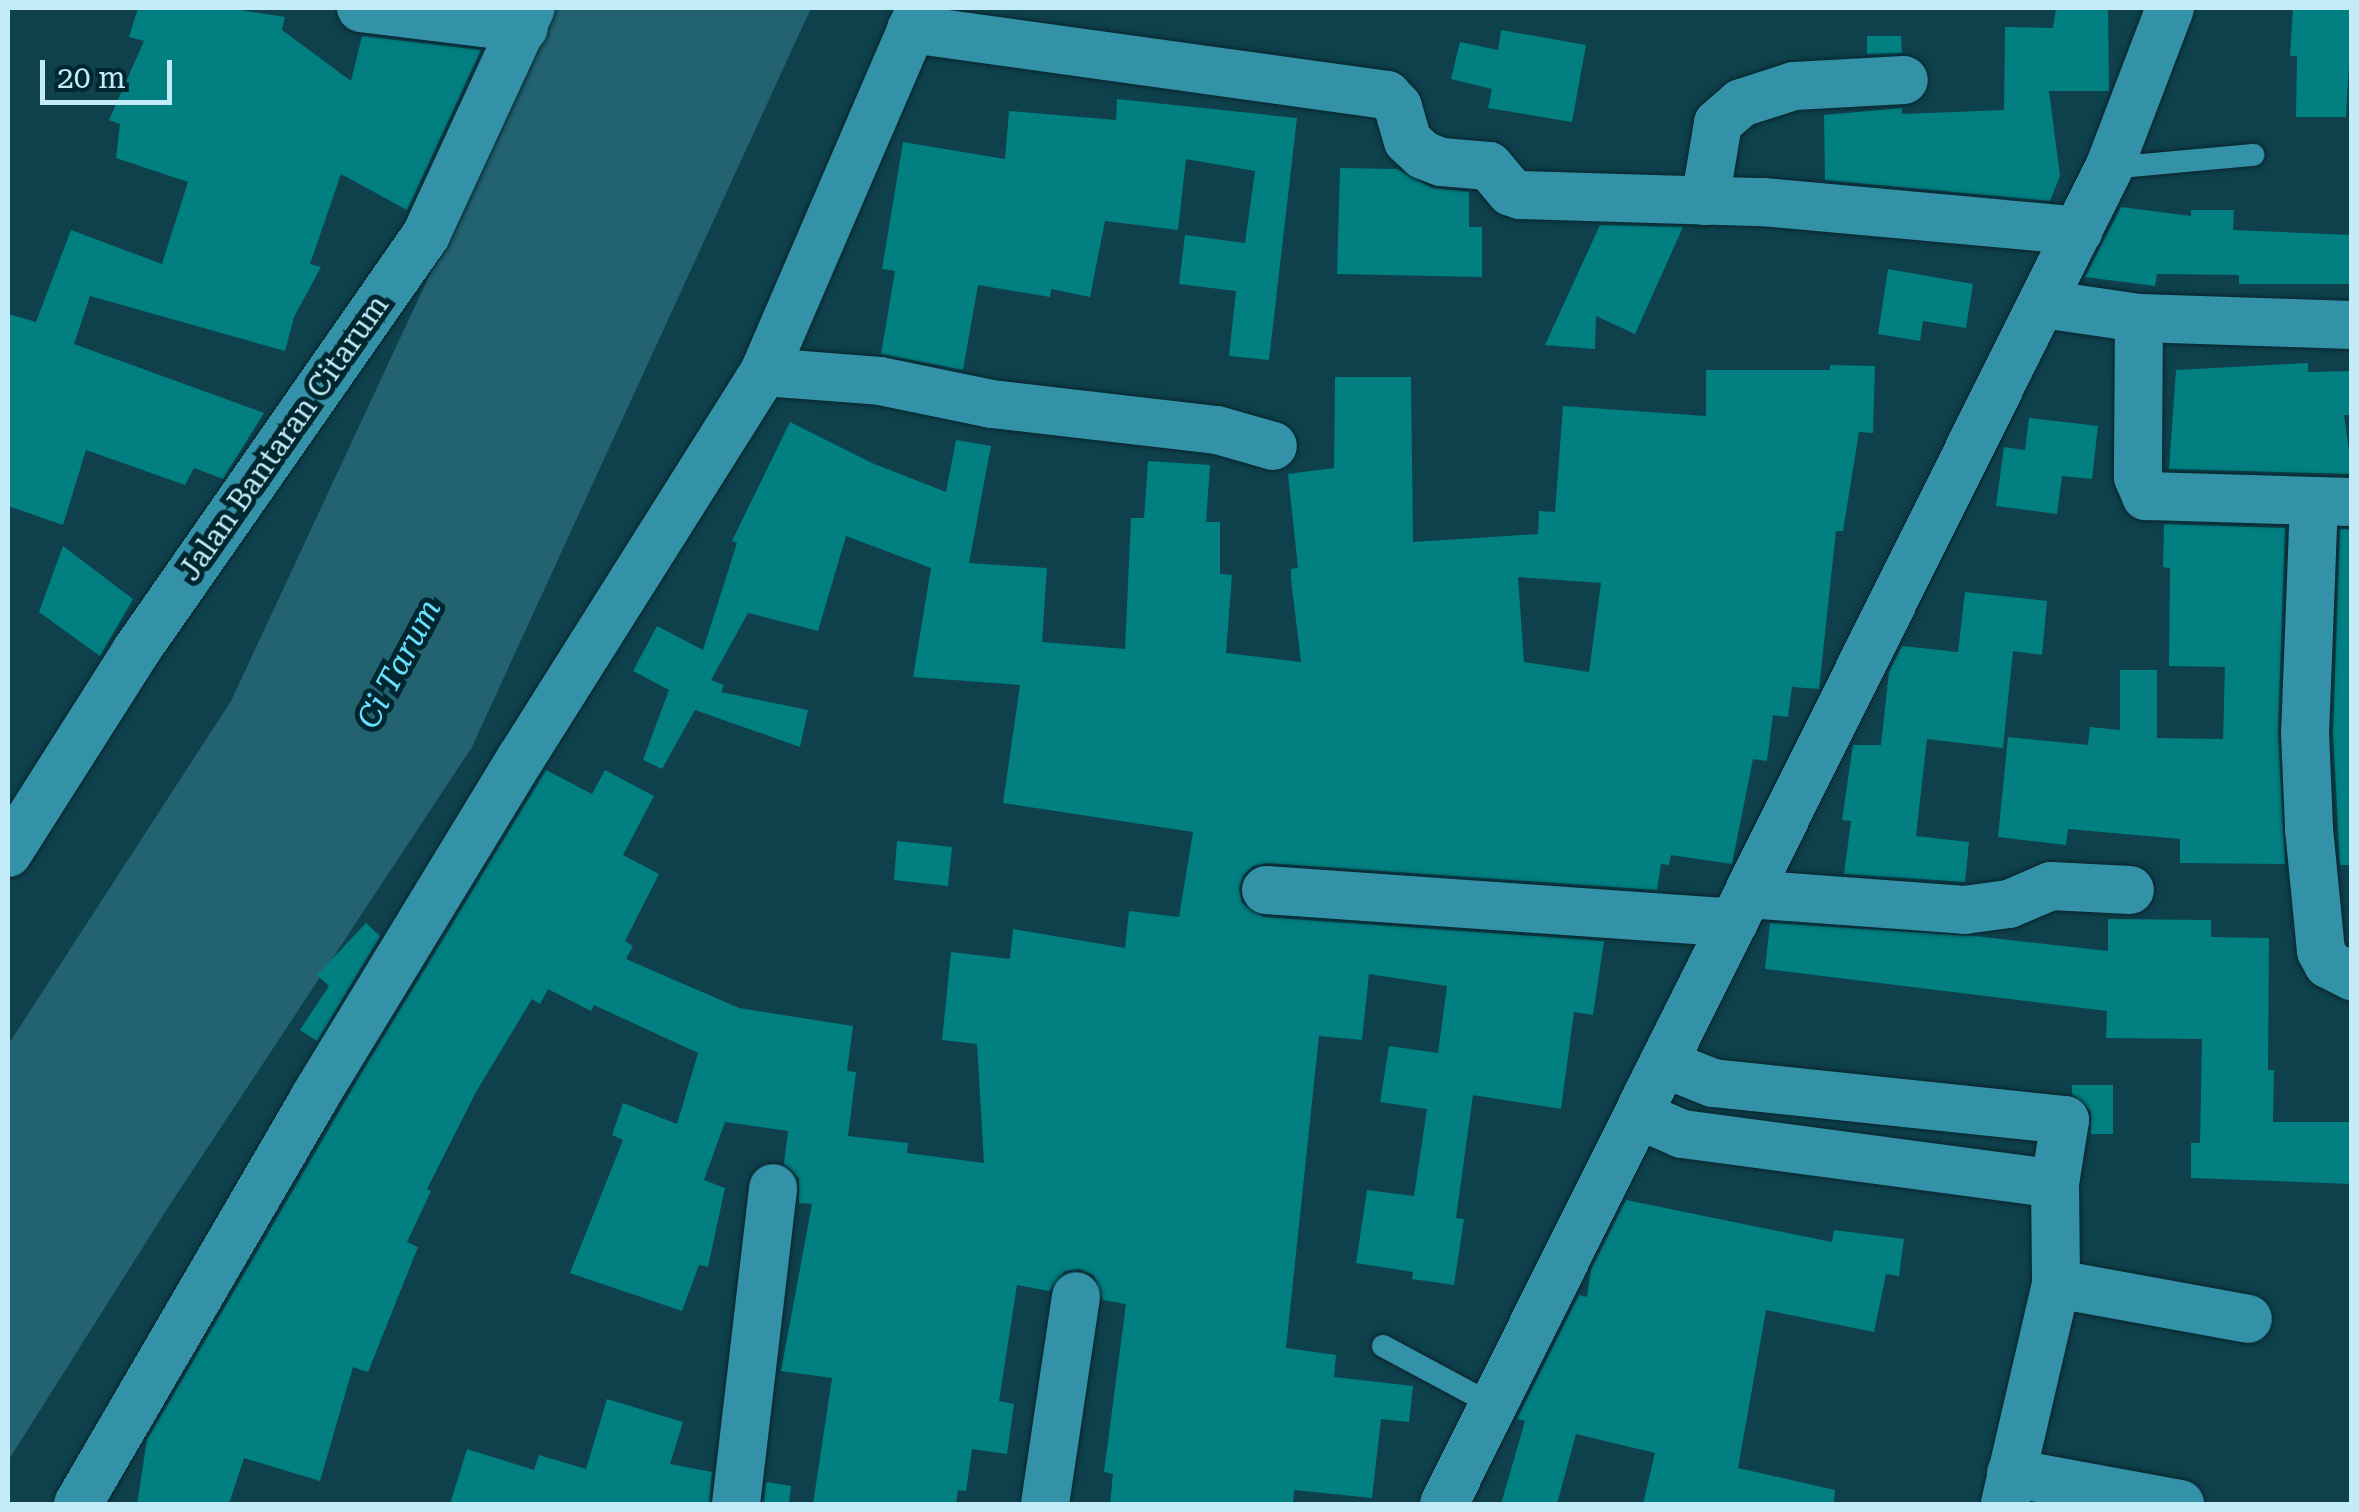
<!DOCTYPE html>
<html>
<head>
<meta charset="utf-8">
<style>
	body { margin:0 }
	#map { position:relative; width:2359px; height:1512px; overflow:hidden; background:#0e414c; font-family:"Roboto Serif",serif }
	div>[style] { position:absolute }
	.water>* { inset:0; background:#226271 }
	.building>* { inset:0; background:#017f81 }
	.roads { filter:drop-shadow(0 0 2px #08252c) drop-shadow(0 0 2px #08252c) }
	.lane>* { height:22px; margin:-11px; padding:0 11px; transform-origin:11px; border-radius:11px; background:#3492a8 }
	.street>* { height:48px; margin:-24px; padding:0 24px; transform-origin:24px; border-radius:24px; background:#3492a8 }
	span { translate:-50% -50%; white-space:nowrap; text-align:center; line-height:1.15; -webkit-text-stroke:10px #00262f; paint-order:stroke }
	.street-label { font-size:30px; color:#c3ecf8 }
	.water-label { font-size:32px; color:#68e1ff; font-style:italic }
	.frame { position:absolute; inset:0; border:10px solid #c3ecf8; pointer-events:none }
	.scale { position:absolute; left:40px; top:60px; width:132px; height:45px; box-sizing:border-box; border:5px solid #c3ecf8; border-top:0; padding-left:12px; font-size:30px; line-height:35px; white-space:nowrap; color:#c3ecf8; -webkit-text-stroke:8px #00262f; paint-order:stroke }
</style>
</head>
<body>
<div id="map">
	<div class="water">
		<i style="clip-path:polygon(554px 8px,811px 8px,472px 747px,167px 1209px,8px 1461px,8px 1045px,231px 701px)"></i>
	</div>
	<div class="building">
		<i style="clip-path:polygon(138px 8px,226px 8px,285px 17px,282px 30px,351px 81px,362px 36px,481px 50px,407px 210px,341px 174px,310px 264px,321px 267px,294px 317px,285px 351px,90px 296px,74px 344px,264px 413px,223px 479px,194px 468px,185px 485px,86px 450px,63px 525px,8px 506px,8px 314px,36px 322px,71px 230px,162px 264px,188px 182px,116px 158px,120px 124px,109px 120px,144px 41px,129px 37px)"></i>
		<i style="clip-path:polygon(2056px 8px,2108px 8px,2109px 91px,2049px 91px,2060px 176px,2050px 201px,1825px 180px,1824px 115px,1902px 108px,1902px 114px,2004px 110px,2005px 27px,2053px 28px)"></i>
		<i style="clip-path:polygon(2293px 8px,2352px 8px,2346px 117px,2296px 117px,2297px 56px,2290px 56px)"></i>
		<i style="clip-path:polygon(1501px 30px,1586px 45px,1572px 122px,1488px 108px,1492px 89px,1451px 79px,1460px 42px,1498px 50px)"></i>
		<i style="clip-path:polygon(1867px 36px,1901px 36px,1902px 53px,1867px 54px)"></i>
		<i style="clip-path:polygon(1117px 99px,1297px 118px,1269px 360px,1229px 356px,1236px 291px,1179px 284px,1185px 235px,1245px 243px,1255px 171px,1186px 159px,1178px 230px,1105px 221px,1090px 297px,1051px 289px,1050px 297px,978px 285px,963px 370px,881px 354px,895px 271px,882px 269px,903px 142px,1005px 159px,1009px 111px,1116px 120px)"></i>
		<i style="clip-path:polygon(1340px 168px,1397px 169px,1432px 188px,1469px 192px,1469px 227px,1482px 227px,1482px 277px,1337px 274px)"></i>
		<i style="clip-path:polygon(2121px 207px,2191px 216px,2191px 210px,2234px 210px,2233px 230px,2352px 235px,2352px 284px,2239px 284px,2239px 275px,2157px 274px,2155px 286px,2085px 277px)"></i>
		<i style="clip-path:polygon(1600px 225px,1683px 227px,1635px 334px,1596px 316px,1595px 349px,1545px 345px)"></i>
		<i style="clip-path:polygon(1888px 269px,1973px 284px,1966px 328px,1923px 321px,1920px 341px,1878px 334px)"></i>
		<i style="clip-path:polygon(2308px 363px,2308px 372px,2352px 371px,2352px 415px,2344px 415px,2352px 474px,2169px 469px,2176px 370px)"></i>
		<i style="clip-path:polygon(evenodd,1830px 365px,1875px 366px,1873px 433px,1859px 432px,1843px 531px,1836px 531px,1819px 689px,1792px 687px,1788px 717px,1773px 715px,1767px 761px,1753px 759px,1732px 864px,1671px 855px,1669px 865px,1661px 864px,1657px 890px,1268px 863px,1253px 866px,1243px 875px,1239px 889px,1242px 903px,1264px 917px,1604px 941px,1593px 1015px,1574px 1012px,1561px 1109px,1473px 1095px,1456px 1218px,1464px 1219px,1454px 1285px,1412px 1279px,1413px 1272px,1356px 1263px,1367px 1190px,1414px 1196px,1427px 1109px,1380px 1102px,1389px 1046px,1438px 1053px,1447px 986px,1369px 974px,1362px 1040px,1319px 1036px,1286px 1348px,1336px 1355px,1334px 1377px,1413px 1386px,1409px 1422px,1381px 1419px,1372px 1498px,1294px 1490px,1293px 1504px,1110px 1504px,1113px 1474px,1104px 1472px,1126px 1304px,1103px 1300px,1094px 1275px,1079px 1269px,1065px 1271px,1049px 1291px,1017px 1285px,999px 1401px,1014px 1404px,1007px 1454px,972px 1449px,966px 1491px,958px 1490px,956px 1504px,813px 1504px,832px 1378px,781px 1371px,812px 1204px,799px 1203px,799px 1178px,784px 1164px,788px 1131px,725px 1122px,704px 1180px,725px 1188px,708px 1267px,699px 1265px,682px 1311px,570px 1273px,623px 1140px,612px 1135px,623px 1103px,677px 1124px,698px 1053px,594px 1005px,591px 1011px,548px 989px,540px 1004px,532px 999px,476px 1092px,427px 1189px,431px 1191px,407px 1242px,418px 1247px,368px 1372px,353px 1367px,320px 1481px,244px 1458px,229px 1504px,137px 1504px,147px 1440px,361px 1074px,546px 770px,592px 794px,605px 770px,654px 796px,623px 855px,659px 874px,625px 941px,633px 946px,626px 959px,739px 1008px,853px 1026px,847px 1071px,856px 1072px,848px 1136px,908px 1143px,907px 1153px,984px 1163px,977px 1044px,942px 1040px,951px 952px,1010px 959px,1013px 929px,1125px 948px,1129px 911px,1179px 917px,1193px 832px,1003px 803px,1020px 685px,913px 677px,931px 568px,846px 536px,818px 631px,748px 613px,711px 680px,724px 685px,721px 692px,808px 710px,800px 747px,695px 710px,662px 769px,643px 760px,669px 690px,633px 671px,657px 626px,703px 650px,737px 543px,732px 541px,790px 422px,872px 463px,946px 492px,956px 440px,991px 446px,969px 563px,1047px 568px,1042px 642px,1125px 649px,1131px 518px,1144px 518px,1148px 461px,1210px 465px,1206px 522px,1220px 522px,1220px 574px,1232px 575px,1226px 653px,1301px 662px,1291px 579px,1291px 569px,1298px 568px,1288px 474px,1334px 468px,1335px 377px,1411px 377px,1413px 542px,1538px 534px,1539px 511px,1555px 512px,1563px 406px,1706px 416px,1706px 370px,1830px 370px,1830px 365px,1518px 577px,1601px 583px,1589px 672px,1524px 662px,1518px 577px)"></i>
		<i style="clip-path:polygon(2029px 418px,2098px 426px,2092px 479px,2062px 476px,2057px 514px,1996px 506px,2004px 447px,2025px 450px)"></i>
		<i style="clip-path:polygon(2164px 524px,2285px 528px,2278px 731px,2285px 864px,2180px 863px,2180px 839px,2068px 829px,2066px 845px,1998px 837px,2008px 737px,2088px 745px,2090px 727px,2120px 730px,2120px 670px,2157px 670px,2157px 738px,2223px 739px,2225px 667px,2169px 666px,2170px 568px,2163px 567px)"></i>
		<i style="clip-path:polygon(2340px 529px,2352px 529px,2352px 865px,2340px 865px,2333px 732px)"></i>
		<i style="clip-path:polygon(63px 546px,133px 599px,100px 656px,39px 612px)"></i>
		<i style="clip-path:polygon(1965px 592px,2047px 601px,2042px 655px,2013px 651px,2003px 748px,1927px 739px,1916px 836px,1969px 842px,1965px 882px,1844px 874px,1851px 821px,1842px 820px,1853px 745px,1881px 745px,1889px 672px,1902px 646px,1958px 652px)"></i>
		<i style="clip-path:polygon(897px 841px,952px 847px,948px 886px,894px 880px)"></i>
		<i style="clip-path:polygon(2108px 919px,2211px 920px,2211px 937px,2269px 938px,2268px 1070px,2274px 1070px,2273px 1122px,2352px 1122px,2352px 1184px,2191px 1178px,2191px 1143px,2200px 1143px,2202px 1039px,2106px 1038px,2107px 1011px,1765px 969px,1770px 923px,1974px 936px,2108px 951px)"></i>
		<i style="clip-path:polygon(366px 923px,380px 936px,317px 1041px,300px 1030px,329px 986px,317px 975px)"></i>
		<i style="clip-path:polygon(2072px 1085px,2113px 1085px,2113px 1134px,2091px 1134px,2091px 1111px,2072px 1094px)"></i>
		<i style="clip-path:polygon(1626px 1200px,1832px 1242px,1834px 1230px,1904px 1239px,1899px 1276px,1886px 1274px,1874px 1332px,1766px 1310px,1738px 1468px,1835px 1490px,1834px 1504px,1643px 1504px,1655px 1453px,1576px 1434px,1557px 1504px,1501px 1504px,1525px 1421px,1517px 1419px,1579px 1295px,1587px 1297px,1591px 1270px)"></i>
		<i style="clip-path:polygon(607px 1399px,683px 1422px,670px 1464px,712px 1472px,709px 1504px,450px 1504px,467px 1449px,534px 1470px,539px 1455px,586px 1469px)"></i>
		<i style="clip-path:polygon(766px 1482px,791px 1486px,789px 1504px,764px 1504px)"></i>
	</div>
	<div class="roads">
		<div class="lane">
			<i style="left:2109px;top:168px;width:145px;rotate:-5.2deg"></i>
			<i style="left:1383px;top:1346px;width:123px;rotate:28.2deg"></i>
		</div>
		<div class="street">
			<i style="left:361px;top:8px;width:164px;rotate:7deg"></i>
			<i style="left:911px;top:29px;width:481px;rotate:7.9deg"></i>
			<i style="left:1387px;top:95px;width:16px;rotate:47deg"></i>
			<i style="left:1398px;top:107px;width:35px;rotate:74deg"></i>
			<i style="left:1408px;top:141px;width:21px;rotate:43deg"></i>
			<i style="left:1423px;top:155px;width:19px;rotate:21deg"></i>
			<i style="left:1441px;top:162px;width:48px;rotate:4.8deg"></i>
			<i style="left:1489px;top:166px;width:34px;rotate:50deg"></i>
			<i style="left:1511px;top:192px;width:9px;rotate:18deg"></i>
			<i style="left:1520px;top:195px;width:243px;rotate:1.7deg"></i>
			<i style="left:1763px;top:202px;width:317px;rotate:5.2deg"></i>
			<i style="left:1705px;top:201px;width:79px;rotate:-80.5deg"></i>
			<i style="left:1718px;top:123px;width:30px;rotate:-41deg"></i>
			<i style="left:1741px;top:103px;width:56px;rotate:-17.8deg"></i>
			<i style="left:1794px;top:86px;width:110px;rotate:-3.1deg"></i>
			<i style="left:2043px;top:304px;width:97px;rotate:8.3deg"></i>
			<i style="left:2139px;top:318px;width:213px;rotate:1.9deg"></i>
			<i style="left:2139px;top:318px;width:159px;rotate:90.4deg"></i>
			<i style="left:2138px;top:477px;width:21px;rotate:67deg"></i>
			<i style="left:2146px;top:496px;width:206px;rotate:1.7deg"></i>
			<i style="left:764px;top:372px;width:116px;rotate:4.4deg"></i>
			<i style="left:880px;top:381px;width:114px;rotate:11.6deg"></i>
			<i style="left:992px;top:404px;width:226px;rotate:6.6deg"></i>
			<i style="left:1217px;top:430px;width:58px;rotate:15.9deg"></i>
			<i style="left:2314px;top:501px;width:231px;rotate:92.2deg"></i>
			<i style="left:2305px;top:732px;width:97px;rotate:87.6deg"></i>
			<i style="left:2309px;top:829px;width:123px;rotate:84.4deg"></i>
			<i style="left:2321px;top:951px;width:15px;rotate:62deg"></i>
			<i style="left:2328px;top:964px;width:27px;rotate:27deg"></i>
			<i style="left:8px;top:853px;width:239px;rotate:-57.6deg"></i>
			<i style="left:136px;top:651px;width:507px;rotate:-55.12deg"></i>
			<i style="left:426px;top:235px;width:250px;rotate:-65.2deg"></i>
			<i style="left:1266px;top:890px;width:469px;rotate:4deg"></i>
			<i style="left:1748px;top:894px;width:217px;rotate:4.2deg"></i>
			<i style="left:1964px;top:910px;width:45px;rotate:-7.6deg"></i>
			<i style="left:2009px;top:904px;width:46px;rotate:-23.2deg"></i>
			<i style="left:2051px;top:886px;width:79px;rotate:2.9deg"></i>
			<i style="left:1665px;top:1064px;width:52px;rotate:21.6deg"></i>
			<i style="left:1713px;top:1083px;width:354px;rotate:6deg"></i>
			<i style="left:2065px;top:1120px;width:65px;rotate:98.9deg"></i>
			<i style="left:2055px;top:1184px;width:100px;rotate:89.4deg"></i>
			<i style="left:2056px;top:1284px;width:226px;rotate:103.1deg"></i>
			<i style="left:1638px;top:1115px;width:48px;rotate:23.4deg"></i>
			<i style="left:1682px;top:1134px;width:376px;rotate:7.6deg"></i>
			<i style="left:2056px;top:1284px;width:195px;rotate:10.3deg"></i>
			<i style="left:2011px;top:1473px;width:172px;rotate:10.4deg"></i>
			<i style="left:78px;top:1504px;width:470px;rotate:-59.8deg"></i>
			<i style="left:314px;top:1098px;width:398px;rotate:-58.7deg"></i>
			<i style="left:521px;top:758px;width:456px;rotate:-57.8deg"></i>
			<i style="left:764px;top:372px;width:396px;rotate:-66.7deg"></i>
			<i style="left:736px;top:1504px;width:318px;rotate:-83.3deg"></i>
			<i style="left:1045px;top:1504px;width:210px;rotate:-81.5deg"></i>
			<i style="left:1444px;top:1504px;width:1492px;rotate:-63.54deg"></i>
			<i style="left:2109px;top:168px;width:171px;rotate:-69.1deg"></i>
		</div>
	</div>
	<div class="street-label">
		<span style="left:284px;top:438px;rotate:-55deg">Jalan Bantaran Citarum</span>
	</div>
	<div class="water-label">
		<span style="left:399px;top:664px;rotate:-62deg">Ci Tarum</span>
	</div>
	<div class="frame"></div>
	<div class="scale">20 m</div>
</div>
</body>
</html>
